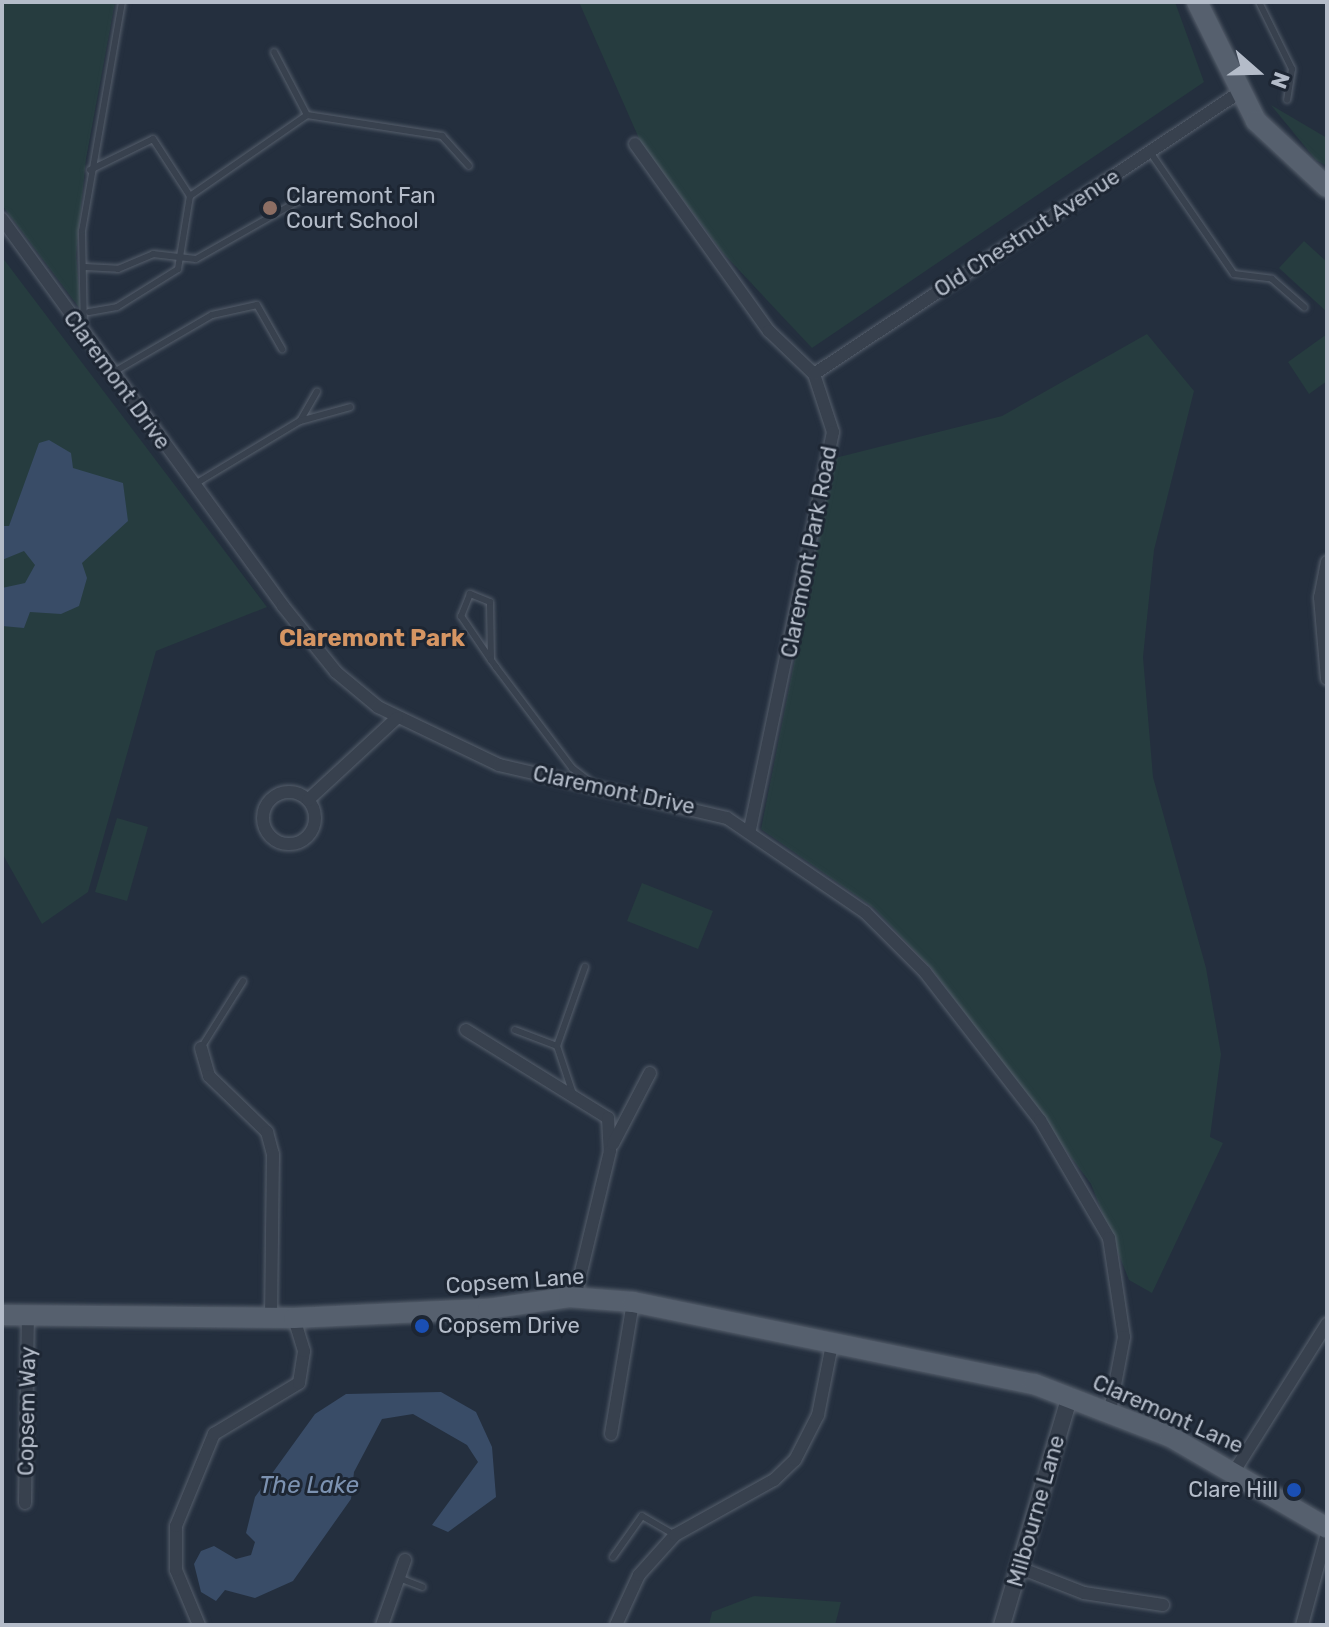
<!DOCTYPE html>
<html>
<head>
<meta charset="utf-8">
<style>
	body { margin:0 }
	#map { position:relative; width:1329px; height:1627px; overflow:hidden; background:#242f3e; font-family:Rubik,sans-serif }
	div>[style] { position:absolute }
	.green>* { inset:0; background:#263c3f }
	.water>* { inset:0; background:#394c67 }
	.roads { filter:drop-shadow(0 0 2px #565f6c) drop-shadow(0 0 2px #565f6c) }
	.service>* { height:6px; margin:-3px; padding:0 3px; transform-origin:3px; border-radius:3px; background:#38414e }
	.minor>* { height:12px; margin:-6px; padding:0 6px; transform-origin:6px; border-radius:6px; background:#38414e }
	.minor>.ring { margin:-6px; padding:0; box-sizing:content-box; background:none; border:12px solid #38414e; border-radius:50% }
	.tertiary>* { height:16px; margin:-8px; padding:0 8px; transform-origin:8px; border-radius:8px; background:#38414e }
	.primary>* { height:20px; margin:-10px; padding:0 10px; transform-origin:10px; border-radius:10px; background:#56606e }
	.dots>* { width:22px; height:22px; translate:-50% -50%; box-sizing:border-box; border:4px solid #1d2633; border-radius:50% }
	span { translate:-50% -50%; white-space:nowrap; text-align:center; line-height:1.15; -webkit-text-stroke:6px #1d2633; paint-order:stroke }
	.poi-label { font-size:22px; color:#b4bcc9 }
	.left { translate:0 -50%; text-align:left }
	.right { translate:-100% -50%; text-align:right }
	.street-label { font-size:22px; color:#b4bcc9 }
	.neighbourhood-label { font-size:24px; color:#d59563; font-weight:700 }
	.water-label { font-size:24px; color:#7c92b1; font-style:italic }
	.frame { position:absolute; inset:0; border:4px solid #b4bcc9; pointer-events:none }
	.north { position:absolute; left:1217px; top:32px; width:80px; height:80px; -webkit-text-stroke:6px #1d2633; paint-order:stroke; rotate:110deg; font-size:22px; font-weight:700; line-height:32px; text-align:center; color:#b4bcc9 }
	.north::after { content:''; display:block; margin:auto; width:28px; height:36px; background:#b4bcc9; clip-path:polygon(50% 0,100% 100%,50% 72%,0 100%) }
</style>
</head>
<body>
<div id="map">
	<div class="green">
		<i style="clip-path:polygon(2px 2px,115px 2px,86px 159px,76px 255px,81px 310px,2px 205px)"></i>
		<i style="clip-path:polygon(579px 2px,1175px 2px,1204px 82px,812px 348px,723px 253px,641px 143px)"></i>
		<i style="clip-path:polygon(1271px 105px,1327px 138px,1327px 166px,1316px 160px)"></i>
		<i style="clip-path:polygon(1304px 241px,1327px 262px,1327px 312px,1279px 268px)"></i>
		<i style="clip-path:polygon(2px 257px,267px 607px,156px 651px,88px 892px,42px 924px,2px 853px)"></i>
		<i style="clip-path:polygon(1147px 334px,1194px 391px,1154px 550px,1143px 657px,1153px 777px,1206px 968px,1221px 1054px,1210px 1137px,1223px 1143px,1152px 1293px,1129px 1280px,1091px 1184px,932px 969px,874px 908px,761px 829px,835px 458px,1002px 416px)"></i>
		<i style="clip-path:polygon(1327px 334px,1327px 381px,1309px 394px,1288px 362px)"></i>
		<i style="clip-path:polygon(117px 818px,148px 827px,127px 901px,95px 892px)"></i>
		<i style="clip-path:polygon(642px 883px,713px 911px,698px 949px,627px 921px)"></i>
		<i style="clip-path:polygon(754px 1596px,841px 1602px,835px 1625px,709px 1625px,712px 1612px)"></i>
	</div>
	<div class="water">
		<i style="clip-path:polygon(49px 440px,71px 453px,73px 468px,123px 483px,128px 521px,82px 563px,87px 578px,79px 606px,61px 614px,30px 612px,24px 628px,2px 626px,2px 588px,25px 583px,35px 565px,24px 551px,2px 560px,2px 526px,9px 526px,39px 443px)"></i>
		<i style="clip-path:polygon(441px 1392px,476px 1412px,492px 1447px,496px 1497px,448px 1532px,432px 1525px,478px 1462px,467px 1445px,413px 1414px,382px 1419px,354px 1472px,351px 1499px,293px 1581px,255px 1598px,225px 1590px,216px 1601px,201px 1592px,194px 1564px,201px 1551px,214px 1546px,236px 1559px,251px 1555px,255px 1542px,246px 1533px,255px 1497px,315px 1414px,346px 1394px)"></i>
	</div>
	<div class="roads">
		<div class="service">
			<i style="left:1259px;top:2px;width:75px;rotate:63.8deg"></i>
			<i style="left:1292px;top:69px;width:31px;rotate:99deg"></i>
			<i style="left:307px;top:115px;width:137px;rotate:8.8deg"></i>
			<i style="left:442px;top:136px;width:40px;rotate:48deg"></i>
			<i style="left:1150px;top:152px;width:148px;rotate:55.5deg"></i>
			<i style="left:1234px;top:274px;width:38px;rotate:7deg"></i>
			<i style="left:1272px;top:279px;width:43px;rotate:41.2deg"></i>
			<i style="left:90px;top:170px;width:70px;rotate:-26.2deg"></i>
			<i style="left:153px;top:139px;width:68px;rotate:57deg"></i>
			<i style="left:85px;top:267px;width:33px;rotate:3deg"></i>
			<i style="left:118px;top:269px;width:38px;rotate:-23deg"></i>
			<i style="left:153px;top:254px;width:43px;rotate:6.6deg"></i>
			<i style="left:196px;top:259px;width:125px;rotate:-29.6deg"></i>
			<i style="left:89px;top:312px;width:28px;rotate:-10deg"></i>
			<i style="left:117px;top:307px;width:72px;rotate:-31.9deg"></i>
			<i style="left:178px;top:269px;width:74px;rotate:-80.7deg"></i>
			<i style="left:190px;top:196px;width:142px;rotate:-34.7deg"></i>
			<i style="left:307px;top:115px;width:71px;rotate:-117.6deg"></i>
			<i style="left:84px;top:330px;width:99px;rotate:-91.2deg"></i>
			<i style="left:82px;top:231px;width:232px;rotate:-80.1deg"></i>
			<i style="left:114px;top:372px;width:113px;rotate:-30.2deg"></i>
			<i style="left:212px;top:315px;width:46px;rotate:-12.5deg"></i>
			<i style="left:257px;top:305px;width:51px;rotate:60.4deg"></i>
			<i style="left:300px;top:421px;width:34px;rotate:-60deg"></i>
			<i style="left:195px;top:484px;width:122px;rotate:-31deg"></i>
			<i style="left:300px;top:421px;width:52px;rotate:-15.6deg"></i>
			<i style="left:491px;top:660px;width:58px;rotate:-91deg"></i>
			<i style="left:490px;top:602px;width:22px;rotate:-158deg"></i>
			<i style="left:470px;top:594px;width:24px;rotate:112deg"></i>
			<i style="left:461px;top:616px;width:53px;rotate:55.7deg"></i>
			<i style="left:491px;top:660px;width:9px;rotate:54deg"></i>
			<i style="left:496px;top:667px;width:126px;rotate:53deg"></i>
			<i style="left:572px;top:768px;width:25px;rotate:37deg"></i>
			<i style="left:515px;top:1030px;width:45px;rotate:20.9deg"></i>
			<i style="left:201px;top:1048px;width:79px;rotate:-57.9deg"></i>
			<i style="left:573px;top:1094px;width:51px;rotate:-108.4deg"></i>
			<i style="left:557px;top:1046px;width:84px;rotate:-70.5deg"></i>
			<i style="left:613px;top:1557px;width:50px;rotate:-54.7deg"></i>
			<i style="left:642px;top:1516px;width:38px;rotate:30deg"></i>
			<i style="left:399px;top:1578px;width:25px;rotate:21deg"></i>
		</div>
		<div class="minor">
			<i style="left:635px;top:144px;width:230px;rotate:54.4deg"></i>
			<i style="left:769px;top:331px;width:62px;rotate:43.7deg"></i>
			<i style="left:814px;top:374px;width:61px;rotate:71.9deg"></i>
			<i style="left:833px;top:432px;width:407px;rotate:101.8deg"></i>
			<i style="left:2px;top:219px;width:478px;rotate:54deg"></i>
			<i style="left:283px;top:606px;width:85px;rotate:51.2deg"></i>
			<i style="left:336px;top:672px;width:55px;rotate:39.8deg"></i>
			<i style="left:378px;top:707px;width:134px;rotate:25.6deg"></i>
			<i style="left:499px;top:765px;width:234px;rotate:13.1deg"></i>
			<i style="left:727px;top:818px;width:167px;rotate:34.3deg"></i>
			<i style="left:865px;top:912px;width:85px;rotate:45deg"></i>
			<i style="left:925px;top:972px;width:187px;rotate:52.2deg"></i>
			<i style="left:1040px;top:1120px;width:137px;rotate:59.7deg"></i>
			<i style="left:1109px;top:1238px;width:100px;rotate:81.4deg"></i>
			<i style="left:1124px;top:1337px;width:75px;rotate:100.7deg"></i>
			<i style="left:814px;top:374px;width:511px;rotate:-33.5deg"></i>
			<i style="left:1327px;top:562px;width:36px;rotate:101deg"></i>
			<i style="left:1320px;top:597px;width:82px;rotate:85.1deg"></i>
			<i class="ring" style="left:263px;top:792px;width:40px;height:40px"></i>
			<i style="left:308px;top:800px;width:121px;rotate:-42.7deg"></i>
			<i style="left:466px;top:1030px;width:167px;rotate:31.8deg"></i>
			<i style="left:608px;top:1118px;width:33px;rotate:87deg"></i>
			<i style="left:610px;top:1151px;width:150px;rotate:103.5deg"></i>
			<i style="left:201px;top:1048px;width:29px;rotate:74deg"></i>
			<i style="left:209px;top:1076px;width:81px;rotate:44deg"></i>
			<i style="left:267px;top:1132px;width:23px;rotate:75deg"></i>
			<i style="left:273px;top:1154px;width:164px;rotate:90.7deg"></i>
			<i style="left:613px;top:1144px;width:80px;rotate:-62.5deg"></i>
			<i style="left:611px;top:1434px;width:134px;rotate:-80.5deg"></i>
			<i style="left:1235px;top:1470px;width:173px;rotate:-57.8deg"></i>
			<i style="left:25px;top:1503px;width:185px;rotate:-89.1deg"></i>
			<i style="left:1020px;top:1568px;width:69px;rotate:21.3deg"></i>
			<i style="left:1084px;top:1593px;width:80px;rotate:8.6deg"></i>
			<i style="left:199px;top:1625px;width:60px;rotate:-112.7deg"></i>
			<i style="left:176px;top:1570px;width:44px;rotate:-90deg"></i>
			<i style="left:176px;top:1526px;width:100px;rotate:-67.6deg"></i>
			<i style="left:214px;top:1434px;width:99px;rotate:-31deg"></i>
			<i style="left:299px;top:1383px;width:32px;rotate:-81deg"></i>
			<i style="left:304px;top:1351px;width:34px;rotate:-107deg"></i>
			<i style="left:382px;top:1625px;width:69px;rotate:-70.5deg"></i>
			<i style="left:616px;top:1625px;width:55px;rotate:-65.3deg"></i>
			<i style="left:639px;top:1575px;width:54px;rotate:-48deg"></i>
			<i style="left:675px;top:1535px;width:113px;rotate:-29.1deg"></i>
			<i style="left:774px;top:1480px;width:29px;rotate:-44deg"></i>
			<i style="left:795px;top:1460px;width:51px;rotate:-62.9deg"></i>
			<i style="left:818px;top:1415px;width:77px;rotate:-78.8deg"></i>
			<i style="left:1302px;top:1625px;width:95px;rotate:-74.8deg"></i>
		</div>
		<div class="tertiary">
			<i style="left:1002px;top:1625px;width:239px;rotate:-73.5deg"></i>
		</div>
		<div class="primary">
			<i style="left:1197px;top:2px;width:133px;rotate:63.6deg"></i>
			<i style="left:1256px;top:121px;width:97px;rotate:42.9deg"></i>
			<i style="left:2px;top:1315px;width:292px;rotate:0.6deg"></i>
			<i style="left:294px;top:1318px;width:194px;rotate:-2.7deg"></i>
			<i style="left:488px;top:1309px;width:82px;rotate:-8.4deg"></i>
			<i style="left:569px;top:1297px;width:64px;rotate:4.5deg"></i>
			<i style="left:633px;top:1302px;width:409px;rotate:11.6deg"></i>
			<i style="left:1034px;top:1384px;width:145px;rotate:21.1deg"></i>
			<i style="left:1169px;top:1436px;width:183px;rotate:30.2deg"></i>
		</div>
	</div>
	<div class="dots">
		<i style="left:270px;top:208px;background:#8d6e63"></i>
		<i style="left:422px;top:1326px;background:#1a4fb4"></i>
		<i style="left:1294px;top:1490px;background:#1a4fb4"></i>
	</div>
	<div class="poi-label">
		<span class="left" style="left:286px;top:208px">Claremont Fan<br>Court School</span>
		<span class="left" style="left:438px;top:1326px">Copsem Drive</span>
		<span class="right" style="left:1278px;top:1490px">Clare Hill</span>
	</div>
	<div class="street-label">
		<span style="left:1027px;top:233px;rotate:-33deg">Old Chestnut Avenue</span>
		<span style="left:117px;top:380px;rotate:54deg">Claremont Drive</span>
		<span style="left:809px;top:552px;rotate:-79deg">Claremont Park Road</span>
		<span style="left:614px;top:790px;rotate:12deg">Claremont Drive</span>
		<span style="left:515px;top:1281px;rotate:-4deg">Copsem Lane</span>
		<span style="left:27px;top:1411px;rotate:-89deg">Copsem Way</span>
		<span style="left:1168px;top:1414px;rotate:24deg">Claremont Lane</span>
		<span style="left:1036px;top:1511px;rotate:-74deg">Milbourne Lane</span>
	</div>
	<div class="neighbourhood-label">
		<span style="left:372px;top:639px">Claremont Park</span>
	</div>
	<div class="water-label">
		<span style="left:309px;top:1486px">The Lake</span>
	</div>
	<div class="frame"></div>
	<div class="north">N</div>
</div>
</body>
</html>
